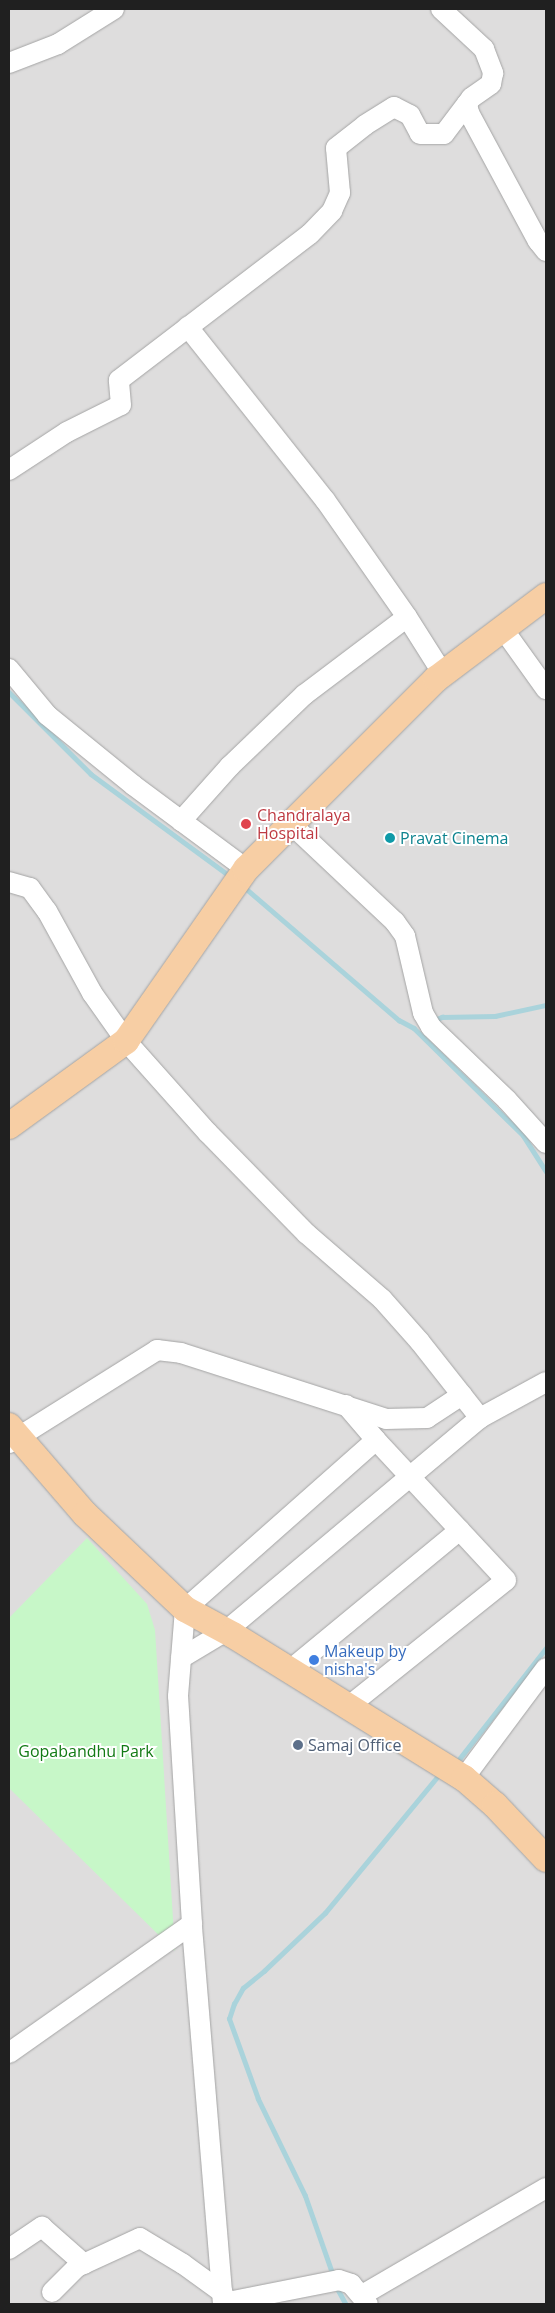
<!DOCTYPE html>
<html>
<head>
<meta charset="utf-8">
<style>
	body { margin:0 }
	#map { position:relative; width:555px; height:2313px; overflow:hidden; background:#f0ece7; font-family:"Open Sans",sans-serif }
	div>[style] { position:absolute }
	.residential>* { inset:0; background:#dedddd }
	.park>* { inset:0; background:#c7f7c8 }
	.stream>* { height:4.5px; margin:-2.25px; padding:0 2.25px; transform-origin:2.25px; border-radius:2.25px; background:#aad3db }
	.roads { filter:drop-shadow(0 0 1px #a4a4a4) drop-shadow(0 0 1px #a4a4a4) }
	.minor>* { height:20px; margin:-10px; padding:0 10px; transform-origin:10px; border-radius:10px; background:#fff }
	.major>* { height:26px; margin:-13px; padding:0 13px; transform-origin:13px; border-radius:13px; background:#f7cea4 }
	.dots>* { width:14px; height:14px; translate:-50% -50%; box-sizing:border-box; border:2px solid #fff; border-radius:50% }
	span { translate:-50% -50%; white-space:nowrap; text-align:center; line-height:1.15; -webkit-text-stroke:4px #fff; paint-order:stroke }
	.health-label { font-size:16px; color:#be3a42 }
	.left { translate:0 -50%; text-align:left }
	.culture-label { font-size:16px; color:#0d838f }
	.shop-label { font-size:16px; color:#366cbe }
	.service-label { font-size:16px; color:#4e5e75 }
	.park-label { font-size:16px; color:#127a14 }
	.frame { position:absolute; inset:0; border:10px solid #202020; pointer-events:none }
</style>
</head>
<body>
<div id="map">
	<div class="residential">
		<i style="clip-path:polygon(9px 9px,546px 9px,546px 2304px,9px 2304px)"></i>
	</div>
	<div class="park">
		<i style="clip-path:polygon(87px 1538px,147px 1604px,155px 1630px,175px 1951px,9px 1788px,9px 1618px)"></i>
	</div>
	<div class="stream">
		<i style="left:9px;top:692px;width:116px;rotate:45deg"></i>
		<i style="left:91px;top:774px;width:174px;rotate:36.3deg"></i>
		<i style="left:243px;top:886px;width:206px;rotate:40.7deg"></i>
		<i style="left:399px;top:1020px;width:17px;rotate:28deg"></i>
		<i style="left:414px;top:1028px;width:153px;rotate:44.5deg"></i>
		<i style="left:523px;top:1135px;width:43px;rotate:57.4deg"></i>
		<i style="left:432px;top:1021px;width:11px;rotate:-22deg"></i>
		<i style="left:442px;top:1017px;width:53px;rotate:-1.1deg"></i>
		<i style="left:495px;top:1016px;width:52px;rotate:-12.2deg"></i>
		<i style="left:460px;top:1758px;width:140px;rotate:-52deg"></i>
		<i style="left:333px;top:2276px;width:85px;rotate:-109.3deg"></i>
		<i style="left:305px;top:2196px;width:108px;rotate:-115.9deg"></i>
		<i style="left:258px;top:2099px;width:85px;rotate:-109.9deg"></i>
		<i style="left:229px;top:2019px;width:16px;rotate:-72deg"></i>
		<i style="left:234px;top:2004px;width:18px;rotate:-61deg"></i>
		<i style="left:243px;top:1988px;width:27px;rotate:-39deg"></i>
		<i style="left:264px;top:1971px;width:84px;rotate:-43.6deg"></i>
		<i style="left:325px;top:1913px;width:176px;rotate:-50.5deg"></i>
		<i style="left:336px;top:2286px;width:21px;rotate:61deg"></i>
	</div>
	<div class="roads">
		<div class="minor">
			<i style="left:441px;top:9px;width:59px;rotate:42.9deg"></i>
			<i style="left:484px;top:49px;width:26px;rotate:69deg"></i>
			<i style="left:493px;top:73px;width:11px;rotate:100deg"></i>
			<i style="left:491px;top:84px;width:24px;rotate:145deg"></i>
			<i style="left:471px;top:98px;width:7px;rotate:124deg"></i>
			<i style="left:467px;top:104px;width:9px;rotate:77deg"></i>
			<i style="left:469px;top:113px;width:145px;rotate:61.7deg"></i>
			<i style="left:538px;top:241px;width:13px;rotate:51deg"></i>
			<i style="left:9px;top:63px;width:53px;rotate:-21.2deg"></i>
			<i style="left:58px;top:44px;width:66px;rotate:-32deg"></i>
			<i style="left:9px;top:470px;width:69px;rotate:-33.2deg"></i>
			<i style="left:67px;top:432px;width:60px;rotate:-26.6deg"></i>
			<i style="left:121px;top:405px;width:25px;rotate:-95deg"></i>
			<i style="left:119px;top:380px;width:240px;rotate:-37.4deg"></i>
			<i style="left:310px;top:234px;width:32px;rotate:-46deg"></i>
			<i style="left:332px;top:211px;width:20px;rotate:-66deg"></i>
			<i style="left:340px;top:193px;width:45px;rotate:-95.1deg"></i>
			<i style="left:336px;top:148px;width:37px;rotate:-38deg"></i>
			<i style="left:365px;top:125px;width:34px;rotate:-32deg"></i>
			<i style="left:394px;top:107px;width:18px;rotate:27deg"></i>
			<i style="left:410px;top:115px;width:21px;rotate:62deg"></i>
			<i style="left:420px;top:134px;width:24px"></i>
			<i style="left:444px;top:134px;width:38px;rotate:-53deg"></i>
			<i style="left:407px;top:617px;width:67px;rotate:57.7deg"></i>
			<i style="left:503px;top:629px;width:74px;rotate:54.4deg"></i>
			<i style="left:9px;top:669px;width:60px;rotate:50.4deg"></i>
			<i style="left:47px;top:715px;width:111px;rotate:39.1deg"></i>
			<i style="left:133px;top:785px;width:141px;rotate:36.6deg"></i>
			<i style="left:181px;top:821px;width:74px;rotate:-48.3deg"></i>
			<i style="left:230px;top:766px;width:103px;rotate:-43.8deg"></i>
			<i style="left:304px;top:695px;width:129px;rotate:-37.1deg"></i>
			<i style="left:407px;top:617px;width:143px;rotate:-125deg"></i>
			<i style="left:325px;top:500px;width:221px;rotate:-128.4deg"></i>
			<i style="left:291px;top:824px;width:143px;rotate:43.3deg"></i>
			<i style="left:395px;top:922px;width:17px;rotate:54deg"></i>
			<i style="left:405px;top:936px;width:79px;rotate:76.8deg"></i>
			<i style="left:423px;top:1013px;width:16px;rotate:60deg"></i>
			<i style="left:431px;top:1027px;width:105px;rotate:43.8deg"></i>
			<i style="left:507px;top:1100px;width:58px;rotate:47.8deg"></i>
			<i style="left:9px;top:882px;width:22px;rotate:16deg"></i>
			<i style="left:30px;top:888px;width:29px;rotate:54deg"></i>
			<i style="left:47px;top:911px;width:94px;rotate:61.2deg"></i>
			<i style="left:92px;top:993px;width:59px;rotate:54.7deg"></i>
			<i style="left:126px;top:1041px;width:123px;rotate:48.3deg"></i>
			<i style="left:208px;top:1133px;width:141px;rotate:45.6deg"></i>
			<i style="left:307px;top:1234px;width:99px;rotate:40.9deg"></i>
			<i style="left:382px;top:1299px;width:57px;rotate:48.5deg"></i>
			<i style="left:420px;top:1342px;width:97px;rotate:51.7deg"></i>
			<i style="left:9px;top:1443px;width:175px;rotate:-32.1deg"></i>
			<i style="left:157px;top:1350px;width:24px;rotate:7deg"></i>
			<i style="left:181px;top:1353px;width:215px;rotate:17.8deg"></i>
			<i style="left:386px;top:1419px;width:41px;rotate:-1.4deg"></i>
			<i style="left:427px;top:1418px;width:42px;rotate:-33.3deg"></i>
			<i style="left:181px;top:1658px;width:52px;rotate:-31deg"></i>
			<i style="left:226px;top:1631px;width:331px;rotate:-40deg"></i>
			<i style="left:480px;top:1418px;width:75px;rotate:-28.6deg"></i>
			<i style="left:290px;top:1670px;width:220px;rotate:-39.5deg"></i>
			<i style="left:349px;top:1706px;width:201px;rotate:-38.7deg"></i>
			<i style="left:506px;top:1580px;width:191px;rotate:-132.9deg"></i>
			<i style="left:464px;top:1778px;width:137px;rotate:-53.3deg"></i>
			<i style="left:9px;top:2053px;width:224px;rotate:-35.2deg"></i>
			<i style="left:9px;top:2249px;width:40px;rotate:-34deg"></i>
			<i style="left:42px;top:2227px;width:56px;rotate:41.4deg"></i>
			<i style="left:52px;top:2292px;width:35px;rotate:-45deg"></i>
			<i style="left:77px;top:2267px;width:69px;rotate:-24.7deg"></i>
			<i style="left:140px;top:2238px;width:50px;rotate:31.2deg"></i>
			<i style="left:183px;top:2264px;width:49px;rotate:35.9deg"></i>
			<i style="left:362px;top:2295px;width:213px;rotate:-30.2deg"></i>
			<i style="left:223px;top:2303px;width:118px;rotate:-11.2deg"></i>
			<i style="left:339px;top:2280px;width:13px;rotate:18deg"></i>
			<i style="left:351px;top:2284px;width:26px;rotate:50deg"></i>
			<i style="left:223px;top:2304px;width:381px;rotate:-94.7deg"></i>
			<i style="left:192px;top:1924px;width:228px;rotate:-93.5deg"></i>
			<i style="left:178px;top:1696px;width:87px;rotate:-85.4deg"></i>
			<i style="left:185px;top:1609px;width:255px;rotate:-41.5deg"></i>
			<i style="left:376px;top:1440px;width:46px;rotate:-130.6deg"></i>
		</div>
		<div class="major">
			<i style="left:9px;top:1126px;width:145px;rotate:-36deg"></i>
			<i style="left:126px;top:1041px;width:210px;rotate:-55.1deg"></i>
			<i style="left:246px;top:869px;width:269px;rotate:-45deg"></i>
			<i style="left:436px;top:679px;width:138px;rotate:-37deg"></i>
			<i style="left:9px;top:1426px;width:116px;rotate:49.2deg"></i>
			<i style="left:85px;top:1514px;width:138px;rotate:43.5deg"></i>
			<i style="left:185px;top:1609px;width:55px;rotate:28.4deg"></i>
			<i style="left:233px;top:1635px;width:272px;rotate:31.8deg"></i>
			<i style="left:464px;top:1778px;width:41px;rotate:41.1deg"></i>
			<i style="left:495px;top:1805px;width:74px;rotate:46.6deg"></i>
		</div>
	</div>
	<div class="dots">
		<i style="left:246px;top:824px;background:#e0444e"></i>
		<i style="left:390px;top:838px;background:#0f9aa8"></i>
		<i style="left:314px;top:1660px;background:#3f7fe0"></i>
		<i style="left:298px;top:1745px;background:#5c6f8a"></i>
	</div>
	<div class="health-label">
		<span class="left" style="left:257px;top:824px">Chandralaya<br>Hospital</span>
	</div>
	<div class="culture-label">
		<span class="left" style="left:400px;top:838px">Pravat Cinema</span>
	</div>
	<div class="shop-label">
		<span class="left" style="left:324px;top:1660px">Makeup by<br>nisha's</span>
	</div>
	<div class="service-label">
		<span class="left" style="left:308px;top:1745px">Samaj Office</span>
	</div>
	<div class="park-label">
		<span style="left:86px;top:1751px">Gopabandhu Park</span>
	</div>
	<div class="frame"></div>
</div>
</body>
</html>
